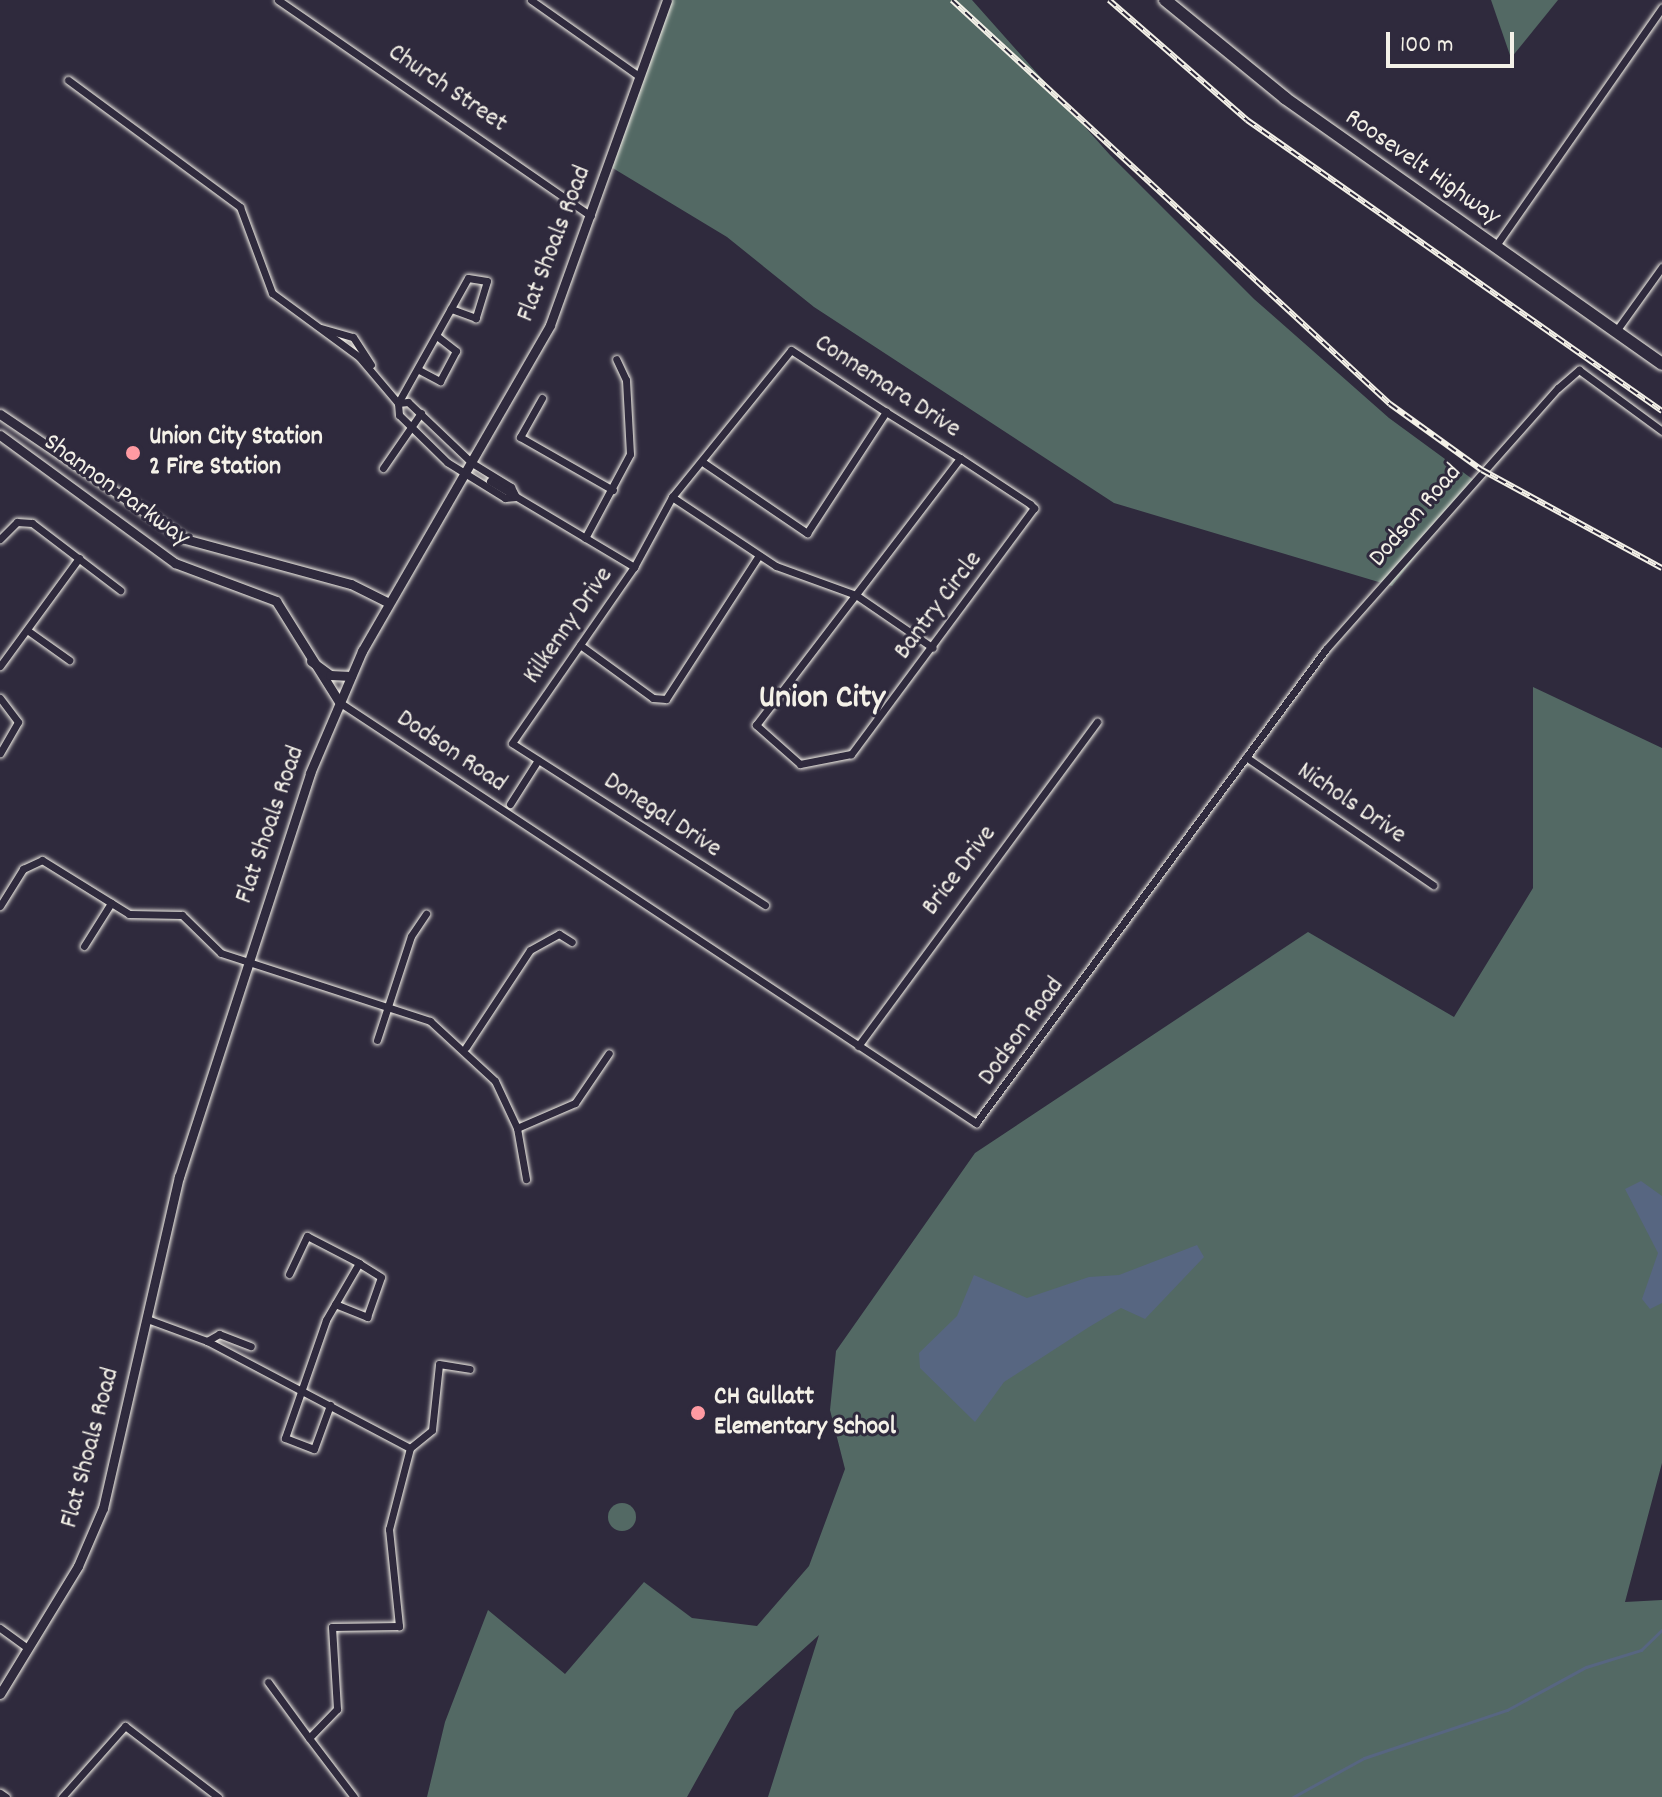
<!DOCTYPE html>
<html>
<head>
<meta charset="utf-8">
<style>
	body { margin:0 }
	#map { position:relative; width:1662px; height:1797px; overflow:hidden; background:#2f2a3d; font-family:Dekko,sans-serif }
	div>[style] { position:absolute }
	.green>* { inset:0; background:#536964 }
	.round { border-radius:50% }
	.water>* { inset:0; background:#576681 }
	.stream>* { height:3px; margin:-1.5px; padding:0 1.5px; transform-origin:1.5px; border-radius:1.5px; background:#576681 }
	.roads { filter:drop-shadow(0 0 2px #f4f1e8) drop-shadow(0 0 2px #f4f1e8) }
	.minor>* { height:7px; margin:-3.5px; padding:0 3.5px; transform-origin:3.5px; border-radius:3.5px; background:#2f2a3d }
	.tertiary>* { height:9px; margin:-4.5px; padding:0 4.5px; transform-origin:4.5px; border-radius:4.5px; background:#2f2a3d }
	.primary>* { height:12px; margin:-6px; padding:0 6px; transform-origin:6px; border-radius:6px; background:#2f2a3d }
	.rail>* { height:6px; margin-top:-3px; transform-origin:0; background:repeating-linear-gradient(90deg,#2f2a3d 0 9px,#f4f1e8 0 18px); box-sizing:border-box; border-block:2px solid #f4f1e8 }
	.dots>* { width:22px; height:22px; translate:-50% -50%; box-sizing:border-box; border:4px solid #2f2a3d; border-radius:50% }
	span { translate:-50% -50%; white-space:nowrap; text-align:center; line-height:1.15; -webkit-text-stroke:6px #2f2a3d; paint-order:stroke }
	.street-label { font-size:26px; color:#f4f1e8 }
	.poi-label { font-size:26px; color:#f4f1e8; font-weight:700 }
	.left { translate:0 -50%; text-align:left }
	.district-label { font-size:34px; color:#f4f1e8; font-weight:700 }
	.scale { position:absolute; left:1386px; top:32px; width:128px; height:36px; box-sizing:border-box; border:4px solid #f4f1e8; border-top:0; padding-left:10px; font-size:24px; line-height:28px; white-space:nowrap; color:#f4f1e8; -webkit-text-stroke:6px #2f2a3d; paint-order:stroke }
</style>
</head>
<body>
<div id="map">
	<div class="green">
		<i style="clip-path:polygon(666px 0,972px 0,1110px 155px,1254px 299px,1389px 418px,1475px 481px,1392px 586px,1114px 503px,814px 307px,727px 237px,611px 167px)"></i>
		<i style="clip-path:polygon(1491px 0,1558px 0,1511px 58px)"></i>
		<i style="clip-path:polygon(1533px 687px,1662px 748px,1662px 1463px,1625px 1602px,1662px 1600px,1662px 1797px,768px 1797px,819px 1635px,735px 1711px,687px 1797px,427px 1797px,445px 1722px,488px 1610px,565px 1674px,644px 1582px,692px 1618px,757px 1626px,809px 1566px,845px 1469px,830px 1410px,836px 1351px,975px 1153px,1308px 932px,1454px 1017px,1533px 888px)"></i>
		<i class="round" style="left:608px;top:1503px;width:28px;height:28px"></i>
	</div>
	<div class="water">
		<i style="clip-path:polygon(1641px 1181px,1662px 1196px,1662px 1303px,1650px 1309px,1642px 1299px,1658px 1253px,1625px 1189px)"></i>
		<i style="clip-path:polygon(1197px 1245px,1204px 1257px,1145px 1319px,1121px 1308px,1089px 1327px,1004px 1382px,975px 1422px,920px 1368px,919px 1353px,957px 1316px,974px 1275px,1027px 1298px,1089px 1277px,1119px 1275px)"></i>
	</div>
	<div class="stream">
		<i style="left:1293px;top:1797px;width:81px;rotate:-28.8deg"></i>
		<i style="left:1364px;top:1758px;width:151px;rotate:-18.6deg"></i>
		<i style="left:1507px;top:1710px;width:90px;rotate:-28.6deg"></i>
		<i style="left:1586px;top:1667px;width:58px;rotate:-17.2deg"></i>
		<i style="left:1641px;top:1650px;width:29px;rotate:-44deg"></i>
	</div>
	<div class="roads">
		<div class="minor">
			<i style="left:278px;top:0;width:380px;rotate:34.6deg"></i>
			<i style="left:531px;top:0;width:133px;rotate:35.2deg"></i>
			<i style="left:68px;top:80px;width:214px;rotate:36.4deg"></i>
			<i style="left:240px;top:207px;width:92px;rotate:69.6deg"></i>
			<i style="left:272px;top:293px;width:108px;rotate:36.3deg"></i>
			<i style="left:359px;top:357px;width:60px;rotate:49.7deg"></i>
			<i style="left:398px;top:403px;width:143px;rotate:-60.8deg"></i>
			<i style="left:468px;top:278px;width:19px;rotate:9deg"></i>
			<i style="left:487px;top:281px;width:39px;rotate:107deg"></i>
			<i style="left:476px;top:318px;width:27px;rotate:-160deg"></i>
			<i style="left:1495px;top:247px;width:292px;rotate:-55.1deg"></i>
			<i style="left:321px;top:328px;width:33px;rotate:16deg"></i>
			<i style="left:353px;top:337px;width:33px;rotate:57deg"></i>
			<i style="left:1616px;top:331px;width:79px;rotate:-54.3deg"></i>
			<i style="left:419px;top:370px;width:24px;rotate:28deg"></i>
			<i style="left:440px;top:381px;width:34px;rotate:-62deg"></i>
			<i style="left:456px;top:351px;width:24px;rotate:-142deg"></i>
			<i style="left:542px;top:398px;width:45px;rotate:119.4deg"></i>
			<i style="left:520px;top:437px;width:107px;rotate:29.7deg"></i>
			<i style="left:408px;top:402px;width:88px;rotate:43.6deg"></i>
			<i style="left:472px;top:463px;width:46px;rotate:31.6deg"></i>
			<i style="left:511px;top:487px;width:11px;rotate:63deg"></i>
			<i style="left:516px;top:497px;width:11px;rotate:175deg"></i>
			<i style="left:505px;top:498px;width:68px;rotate:-148.2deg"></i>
			<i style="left:447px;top:462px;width:67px;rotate:-135.6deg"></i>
			<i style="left:399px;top:415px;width:12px;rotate:-95deg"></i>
			<i style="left:398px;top:403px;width:10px;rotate:-6deg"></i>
			<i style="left:704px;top:463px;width:125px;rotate:34.2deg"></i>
			<i style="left:807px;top:533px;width:145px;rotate:-56.9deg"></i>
			<i style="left:383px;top:468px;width:67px;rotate:-55.4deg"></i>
			<i style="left:490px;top:481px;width:168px;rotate:30.8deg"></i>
			<i style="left:672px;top:497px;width:125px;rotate:33.6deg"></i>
			<i style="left:776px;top:566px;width:85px;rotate:19.9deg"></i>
			<i style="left:856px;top:595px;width:93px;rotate:34.5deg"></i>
			<i style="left:585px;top:538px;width:95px;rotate:-61.8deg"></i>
			<i style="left:630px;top:454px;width:74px;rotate:-93.1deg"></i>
			<i style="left:626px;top:380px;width:23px;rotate:-115deg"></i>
			<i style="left:0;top:539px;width:24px;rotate:-45deg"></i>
			<i style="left:17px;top:522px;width:15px;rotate:4deg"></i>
			<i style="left:32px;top:523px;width:111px;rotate:37.3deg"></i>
			<i style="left:27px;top:630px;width:52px;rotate:35.5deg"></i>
			<i style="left:580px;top:645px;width:90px;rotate:36deg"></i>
			<i style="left:653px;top:698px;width:13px;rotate:4deg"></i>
			<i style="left:666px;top:699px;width:171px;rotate:-57.1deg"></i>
			<i style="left:0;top:666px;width:134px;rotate:-53.8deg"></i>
			<i style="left:0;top:698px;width:30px;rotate:53deg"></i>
			<i style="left:18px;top:722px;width:36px;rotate:120deg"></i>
			<i style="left:339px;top:702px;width:764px;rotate:33.46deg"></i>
			<i style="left:976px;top:1123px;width:589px;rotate:-53.56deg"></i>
			<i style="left:1326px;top:649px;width:349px;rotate:-48.4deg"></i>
			<i style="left:1558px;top:388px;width:28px;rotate:-41deg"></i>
			<i style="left:1579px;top:370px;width:103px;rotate:36.3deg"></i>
			<i style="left:1246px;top:757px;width:227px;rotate:34.4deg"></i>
			<i style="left:510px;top:804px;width:52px;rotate:-57.5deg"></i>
			<i style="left:765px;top:905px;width:300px;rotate:-147.4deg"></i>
			<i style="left:512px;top:743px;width:214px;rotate:-55.3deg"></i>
			<i style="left:634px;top:567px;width:80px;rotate:-61.5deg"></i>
			<i style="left:672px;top:497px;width:189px;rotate:-51deg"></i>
			<i style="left:791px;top:350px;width:113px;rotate:33.1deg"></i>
			<i style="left:886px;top:412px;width:87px;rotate:31.9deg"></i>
			<i style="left:960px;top:458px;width:84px;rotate:33.3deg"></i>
			<i style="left:1030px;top:504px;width:6px;rotate:45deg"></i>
			<i style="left:1034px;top:508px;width:307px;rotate:126.6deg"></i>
			<i style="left:851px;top:754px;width:52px;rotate:168.9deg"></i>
			<i style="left:800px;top:764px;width:59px;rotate:-138.4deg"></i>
			<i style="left:756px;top:725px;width:336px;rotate:-52.6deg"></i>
			<i style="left:0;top:906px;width:44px;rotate:-58.1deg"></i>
			<i style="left:23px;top:869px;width:21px;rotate:-25deg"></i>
			<i style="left:42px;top:860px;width:102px;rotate:31.8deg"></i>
			<i style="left:129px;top:914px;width:53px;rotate:1.1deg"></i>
			<i style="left:182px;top:915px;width:54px;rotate:44.3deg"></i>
			<i style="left:221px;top:953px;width:220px;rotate:18deg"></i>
			<i style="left:430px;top:1021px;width:88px;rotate:42.7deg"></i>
			<i style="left:495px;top:1081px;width:52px;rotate:64.9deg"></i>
			<i style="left:517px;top:1128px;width:52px;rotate:80deg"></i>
			<i style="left:84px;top:946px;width:51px;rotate:-57.9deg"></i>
			<i style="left:377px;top:1040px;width:109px;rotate:-71.9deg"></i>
			<i style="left:411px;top:936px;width:27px;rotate:-56deg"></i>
			<i style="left:858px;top:1046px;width:403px;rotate:-53.6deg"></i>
			<i style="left:466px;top:1047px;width:116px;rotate:-56.6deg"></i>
			<i style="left:530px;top:950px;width:33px;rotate:-29deg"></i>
			<i style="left:559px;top:934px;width:15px;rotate:32deg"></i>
			<i style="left:517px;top:1128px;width:63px;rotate:-23.3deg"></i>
			<i style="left:575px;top:1103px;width:60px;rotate:-55.8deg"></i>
			<i style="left:289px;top:1274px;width:42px;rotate:-64.7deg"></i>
			<i style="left:307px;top:1236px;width:59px;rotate:27.4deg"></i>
			<i style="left:359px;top:1263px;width:66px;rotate:120.1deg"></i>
			<i style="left:326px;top:1320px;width:125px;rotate:109.2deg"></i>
			<i style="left:285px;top:1438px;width:31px;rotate:21deg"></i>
			<i style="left:314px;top:1449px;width:47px;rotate:-70deg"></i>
			<i style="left:335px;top:1304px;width:35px;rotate:22deg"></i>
			<i style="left:367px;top:1317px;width:42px;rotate:-70.7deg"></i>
			<i style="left:381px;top:1277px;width:26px;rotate:-148deg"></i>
			<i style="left:147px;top:1319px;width:64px;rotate:20.1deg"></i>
			<i style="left:207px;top:1341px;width:229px;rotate:27.8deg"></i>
			<i style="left:410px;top:1448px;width:84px;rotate:104.5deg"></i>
			<i style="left:389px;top:1529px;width:98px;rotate:84.1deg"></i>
			<i style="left:399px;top:1626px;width:67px;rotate:179.1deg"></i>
			<i style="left:332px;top:1627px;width:82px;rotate:86.5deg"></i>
			<i style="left:337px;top:1709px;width:40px;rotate:134deg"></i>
			<i style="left:309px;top:1738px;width:74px;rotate:52.7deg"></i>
			<i style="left:207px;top:1341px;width:14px;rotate:-30deg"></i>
			<i style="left:219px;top:1334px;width:34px;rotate:21deg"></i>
			<i style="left:410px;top:1448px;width:28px;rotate:-39deg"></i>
			<i style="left:432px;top:1430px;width:66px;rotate:-83.9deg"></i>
			<i style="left:439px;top:1364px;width:31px;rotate:9deg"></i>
			<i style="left:0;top:1628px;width:34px;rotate:36deg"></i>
			<i style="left:268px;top:1682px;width:69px;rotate:53.8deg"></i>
			<i style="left:0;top:1793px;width:7px;rotate:34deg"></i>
			<i style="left:62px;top:1797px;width:95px;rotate:-48.4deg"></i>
			<i style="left:125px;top:1726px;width:117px;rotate:37.4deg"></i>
		</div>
		<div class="tertiary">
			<i style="left:0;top:414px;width:223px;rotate:34deg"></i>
			<i style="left:185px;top:539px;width:172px;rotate:15.2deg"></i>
			<i style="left:351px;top:584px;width:42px;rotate:26.6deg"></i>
			<i style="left:0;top:435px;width:217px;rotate:36.2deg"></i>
			<i style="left:175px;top:563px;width:108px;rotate:20.6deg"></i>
			<i style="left:276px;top:601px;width:119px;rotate:58deg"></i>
			<i style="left:311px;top:661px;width:24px;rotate:36deg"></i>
			<i style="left:330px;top:675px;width:21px;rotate:3deg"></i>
			<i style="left:0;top:1694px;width:150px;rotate:-58.6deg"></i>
			<i style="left:78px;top:1566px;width:63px;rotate:-66.7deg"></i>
			<i style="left:103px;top:1508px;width:340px;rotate:-77.1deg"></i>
			<i style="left:179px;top:1177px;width:425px;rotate:-72deg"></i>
			<i style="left:310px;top:773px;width:133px;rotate:-66.9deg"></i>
			<i style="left:362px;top:651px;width:376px;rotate:-60deg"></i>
			<i style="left:550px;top:325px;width:345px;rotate:-70.2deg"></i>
		</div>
		<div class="primary">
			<i style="left:1165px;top:0;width:155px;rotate:39.2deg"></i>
			<i style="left:1285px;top:98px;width:461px;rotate:35.2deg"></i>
		</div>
	</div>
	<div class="rail">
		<i style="left:952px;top:0;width:596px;rotate:42.69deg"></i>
		<i style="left:1390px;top:404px;width:113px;rotate:35.7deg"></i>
		<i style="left:1482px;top:470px;width:205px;rotate:28.6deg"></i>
		<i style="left:1109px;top:0;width:183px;rotate:41deg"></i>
		<i style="left:1247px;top:120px;width:507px;rotate:35.04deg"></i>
	</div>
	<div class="dots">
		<i style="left:133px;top:453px;background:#ff9aa2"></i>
		<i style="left:698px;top:1413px;background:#ff9aa2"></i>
	</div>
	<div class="street-label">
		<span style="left:447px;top:89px;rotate:34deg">Church Street</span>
		<span style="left:1422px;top:168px;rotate:35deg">Roosevelt Highway</span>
		<span style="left:555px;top:244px;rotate:-69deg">Flat Shoals Road</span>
		<span style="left:887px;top:387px;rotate:33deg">Connemara Drive</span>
		<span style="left:116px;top:491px;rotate:36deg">Shannon Parkway</span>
		<span style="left:1416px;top:516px;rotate:-49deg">Dodson Road</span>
		<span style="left:939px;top:606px;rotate:-53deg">Bantry Circle</span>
		<span style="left:569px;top:626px;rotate:-55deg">Kilkenny Drive</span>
		<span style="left:451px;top:752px;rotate:34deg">Dodson Road</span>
		<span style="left:1351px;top:804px;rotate:34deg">Nichols Drive</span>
		<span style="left:662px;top:816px;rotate:33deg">Donegal Drive</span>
		<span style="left:271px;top:825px;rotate:-71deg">Flat Shoals Road</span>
		<span style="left:960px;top:871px;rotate:-53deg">Brice Drive</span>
		<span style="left:1022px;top:1032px;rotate:-54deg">Dodson Road</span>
		<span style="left:91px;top:1448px;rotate:-75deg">Flat Shoals Road</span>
	</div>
	<div class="poi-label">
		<span class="left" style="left:149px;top:453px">Union City Station<br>2 Fire Station</span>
		<span class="left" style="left:714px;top:1413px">CH Gullatt<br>Elementary School</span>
	</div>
	<div class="district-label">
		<span style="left:822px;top:700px">Union City</span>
	</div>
	<div class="scale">100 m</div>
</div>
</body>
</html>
